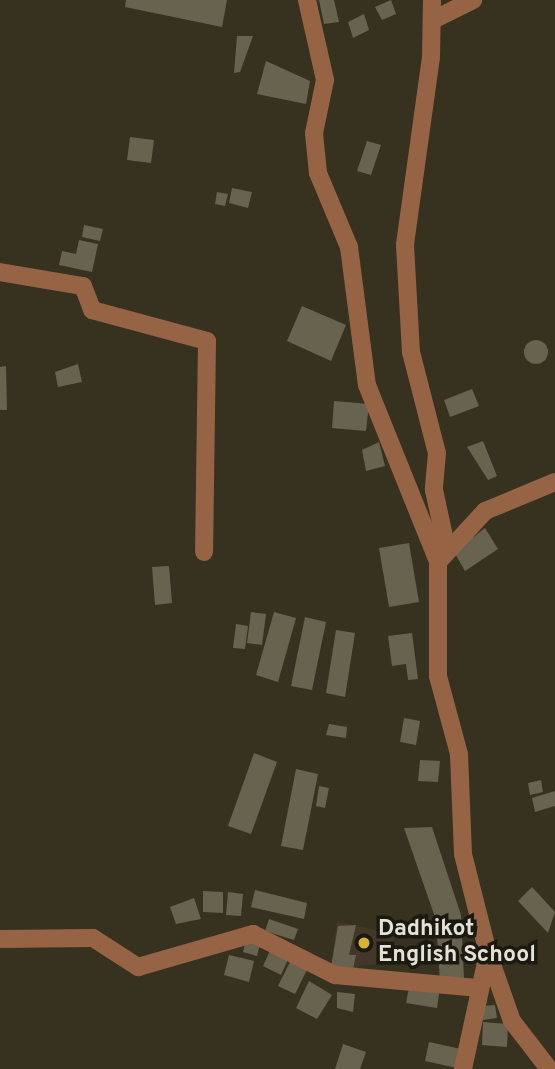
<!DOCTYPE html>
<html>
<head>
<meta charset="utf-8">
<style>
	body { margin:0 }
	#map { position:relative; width:555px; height:1069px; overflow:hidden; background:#36321f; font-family:Overpass,sans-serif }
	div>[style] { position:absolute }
	.education>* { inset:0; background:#45362a }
	.building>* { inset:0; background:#67634e }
	.round { border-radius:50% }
	.minor>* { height:18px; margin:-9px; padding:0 9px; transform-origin:9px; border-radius:9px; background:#976345 }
	.dots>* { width:19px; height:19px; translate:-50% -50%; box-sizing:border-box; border:4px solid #1b1a11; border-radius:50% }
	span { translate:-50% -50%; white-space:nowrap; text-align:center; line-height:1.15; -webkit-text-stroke:7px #1b1a11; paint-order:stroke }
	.poi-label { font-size:23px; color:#e4e2d6; font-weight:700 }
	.left { translate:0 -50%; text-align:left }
</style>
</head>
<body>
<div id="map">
	<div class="education">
		<i style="clip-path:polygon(337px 922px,395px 934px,392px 951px,379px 952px,376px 964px,359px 966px,358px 973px,330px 971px)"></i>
	</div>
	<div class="building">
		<i style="clip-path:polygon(126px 0,227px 0,222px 27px,125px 7px)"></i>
		<i style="clip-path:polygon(319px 0,334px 0,339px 22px,324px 24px)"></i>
		<i style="clip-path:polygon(391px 0,396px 14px,382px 20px,375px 7px)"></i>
		<i style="clip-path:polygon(364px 14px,369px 30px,353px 38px,348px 22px)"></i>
		<i style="clip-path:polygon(237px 36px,253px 36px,240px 72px,234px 73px)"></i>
		<i style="clip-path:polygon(266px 61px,310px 81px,306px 104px,257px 94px)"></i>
		<i style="clip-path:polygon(130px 137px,154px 140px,151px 163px,127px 160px)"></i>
		<i style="clip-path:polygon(367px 141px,381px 145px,371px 175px,357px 171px)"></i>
		<i style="clip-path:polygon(232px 188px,252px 192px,248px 208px,229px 203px)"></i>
		<i style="clip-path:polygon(217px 192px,228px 194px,225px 206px,215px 204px)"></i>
		<i style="clip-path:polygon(84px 225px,103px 229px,100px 241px,82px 237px)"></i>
		<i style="clip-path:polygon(79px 240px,98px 244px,92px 272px,59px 265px,62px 251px,76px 254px)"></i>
		<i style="clip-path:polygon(302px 306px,346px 325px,331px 361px,287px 341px)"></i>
		<i class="round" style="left:524px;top:340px;width:24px;height:24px"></i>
		<i style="clip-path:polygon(78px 364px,82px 382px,58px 387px,55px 372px)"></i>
		<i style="clip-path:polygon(6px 366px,7px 410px,0 410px,0 367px)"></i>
		<i style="clip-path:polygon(472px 389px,479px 406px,450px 417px,444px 400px)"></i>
		<i style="clip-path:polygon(334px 401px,369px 404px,366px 431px,332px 428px)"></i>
		<i style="clip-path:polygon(483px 441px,497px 476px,488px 480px,467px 447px)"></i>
		<i style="clip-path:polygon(379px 442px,385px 466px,366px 471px,362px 450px)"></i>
		<i style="clip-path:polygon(485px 528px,498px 549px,465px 571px,454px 552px)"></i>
		<i style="clip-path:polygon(409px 543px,419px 602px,389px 607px,379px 548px)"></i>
		<i style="clip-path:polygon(169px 566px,172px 603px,155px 605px,152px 567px)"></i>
		<i style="clip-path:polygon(251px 612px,266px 614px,262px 645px,247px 643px)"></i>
		<i style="clip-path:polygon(274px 612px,296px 618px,278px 682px,256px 675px)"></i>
		<i style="clip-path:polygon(305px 617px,326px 622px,312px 690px,291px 686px)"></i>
		<i style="clip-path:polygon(236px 624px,248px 626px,245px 649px,233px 648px)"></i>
		<i style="clip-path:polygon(336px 630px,355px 633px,345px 697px,326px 693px)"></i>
		<i style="clip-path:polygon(412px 633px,418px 679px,408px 680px,406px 664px,392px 666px,388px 636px)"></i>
		<i style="clip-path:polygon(404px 718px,420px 721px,416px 745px,400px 742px)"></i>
		<i style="clip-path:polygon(329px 724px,347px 727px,346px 738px,326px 735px)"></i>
		<i style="clip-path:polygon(254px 753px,277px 762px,251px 834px,228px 826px)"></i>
		<i style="clip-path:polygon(420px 760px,440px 761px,438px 782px,418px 781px)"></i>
		<i style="clip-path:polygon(296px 769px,318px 774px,303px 850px,281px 846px)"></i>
		<i style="clip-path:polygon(541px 780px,543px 792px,530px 795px,528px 783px)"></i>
		<i style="clip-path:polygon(319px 786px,329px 788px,325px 808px,316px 806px)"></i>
		<i style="clip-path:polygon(555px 791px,555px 806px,535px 812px,532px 798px)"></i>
		<i style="clip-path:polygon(432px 827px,461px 915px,464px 979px,440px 983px,436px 920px,404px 828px)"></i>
		<i style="clip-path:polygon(532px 887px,555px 912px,548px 933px,518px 901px)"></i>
		<i style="clip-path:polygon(255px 890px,307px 903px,304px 919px,251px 907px)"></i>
		<i style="clip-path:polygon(203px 891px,223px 892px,223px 913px,203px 912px)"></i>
		<i style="clip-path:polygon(228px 892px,243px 894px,241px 916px,226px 915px)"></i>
		<i style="clip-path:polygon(194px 898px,201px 919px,176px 924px,170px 907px)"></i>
		<i style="clip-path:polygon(269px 919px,298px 929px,294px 940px,265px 931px)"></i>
		<i style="clip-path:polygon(356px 925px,349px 955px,356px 955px,353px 969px,331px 967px,338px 926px)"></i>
		<i style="clip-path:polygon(247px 936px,261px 940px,257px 956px,243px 952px)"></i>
		<i style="clip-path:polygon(273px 944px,291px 953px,281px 975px,263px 966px)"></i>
		<i style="clip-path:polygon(229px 955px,254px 961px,249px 982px,224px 975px)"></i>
		<i style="clip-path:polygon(291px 960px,308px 968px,295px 994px,278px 986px)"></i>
		<i style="clip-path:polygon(309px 981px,332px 995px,317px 1019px,296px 1008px)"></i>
		<i style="clip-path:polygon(410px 982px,440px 987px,437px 1008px,406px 1003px)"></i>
		<i style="clip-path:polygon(337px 992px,355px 994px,353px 1012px,337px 1008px)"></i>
		<i style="clip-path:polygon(495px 1005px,497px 1018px,483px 1020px,482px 1006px)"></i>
		<i style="clip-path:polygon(483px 1022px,508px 1024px,507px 1047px,482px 1045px)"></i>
		<i style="clip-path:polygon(429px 1042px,461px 1049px,457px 1068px,425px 1061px)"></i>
		<i style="clip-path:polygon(343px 1044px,366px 1052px,360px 1069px,335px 1069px)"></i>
	</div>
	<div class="minor">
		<i style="left:307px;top:0;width:82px;rotate:77.3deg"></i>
		<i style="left:325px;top:80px;width:54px;rotate:101.7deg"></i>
		<i style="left:314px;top:133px;width:40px;rotate:84.3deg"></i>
		<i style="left:318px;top:173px;width:80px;rotate:67.3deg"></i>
		<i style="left:349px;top:247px;width:139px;rotate:82.6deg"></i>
		<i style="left:367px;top:385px;width:191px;rotate:68.1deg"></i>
		<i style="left:432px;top:0;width:57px;rotate:91deg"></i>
		<i style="left:431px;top:57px;width:190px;rotate:97.9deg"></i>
		<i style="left:405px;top:245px;width:107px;rotate:86.8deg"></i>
		<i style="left:411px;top:352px;width:104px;rotate:75.6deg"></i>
		<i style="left:437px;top:453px;width:37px;rotate:95deg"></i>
		<i style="left:434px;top:490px;width:61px;rotate:77.8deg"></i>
		<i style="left:433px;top:20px;width:45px;rotate:-26.6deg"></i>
		<i style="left:0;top:272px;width:84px;rotate:9.6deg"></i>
		<i style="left:83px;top:286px;width:26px;rotate:69deg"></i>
		<i style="left:92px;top:310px;width:119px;rotate:15.1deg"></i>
		<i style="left:207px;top:341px;width:211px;rotate:90.8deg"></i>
		<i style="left:0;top:939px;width:93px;rotate:-0.6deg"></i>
		<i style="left:93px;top:938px;width:54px;rotate:32.8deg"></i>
		<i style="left:138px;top:967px;width:120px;rotate:-16deg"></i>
		<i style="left:253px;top:934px;width:92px;rotate:26.6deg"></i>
		<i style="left:335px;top:975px;width:145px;rotate:5.2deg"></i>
		<i style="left:488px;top:953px;width:72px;rotate:70.6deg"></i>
		<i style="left:512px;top:1021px;width:61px;rotate:52.4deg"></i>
		<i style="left:463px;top:1069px;width:119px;rotate:-77.8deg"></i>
		<i style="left:488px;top:953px;width:102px;rotate:-104.2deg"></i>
		<i style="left:463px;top:854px;width:100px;rotate:-92.3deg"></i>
		<i style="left:459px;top:754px;width:81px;rotate:-105.1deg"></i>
		<i style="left:438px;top:676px;width:114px;rotate:-90deg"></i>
		<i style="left:438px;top:562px;width:69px;rotate:-47.3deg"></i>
		<i style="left:485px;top:511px;width:76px;rotate:-22.5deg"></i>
	</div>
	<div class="dots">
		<i style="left:364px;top:943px;background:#d9b434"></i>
	</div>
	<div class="poi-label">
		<span class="left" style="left:378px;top:943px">Dadhikot<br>English School</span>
	</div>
</div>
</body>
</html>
